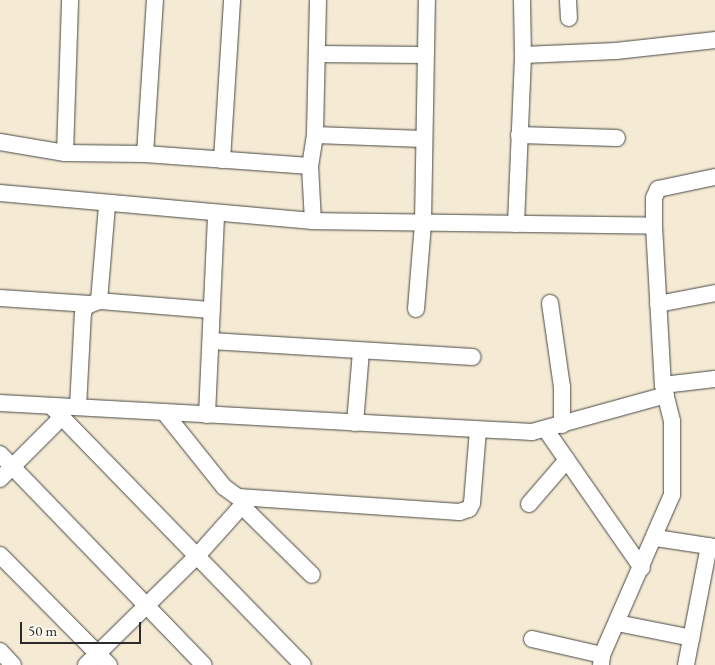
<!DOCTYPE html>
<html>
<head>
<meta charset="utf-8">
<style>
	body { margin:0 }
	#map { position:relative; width:715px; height:665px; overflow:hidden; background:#f5ebd5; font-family:"EB Garamond",serif }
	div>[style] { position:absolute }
	.roads { filter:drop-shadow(0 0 1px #494844) drop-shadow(0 0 1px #494844) }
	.minor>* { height:16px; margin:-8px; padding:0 8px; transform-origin:8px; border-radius:8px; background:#fff }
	span { translate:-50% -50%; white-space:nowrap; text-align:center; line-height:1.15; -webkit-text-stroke:4px #fbf7ec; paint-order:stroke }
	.scale { position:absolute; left:20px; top:622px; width:121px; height:22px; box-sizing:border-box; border:2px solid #2b2b2b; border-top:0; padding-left:6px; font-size:15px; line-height:18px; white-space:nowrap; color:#2b2b2b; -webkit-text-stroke:4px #fbf7ec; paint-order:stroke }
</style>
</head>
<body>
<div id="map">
	<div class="roads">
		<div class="minor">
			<i style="left:318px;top:0;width:135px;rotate:91.3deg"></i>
			<i style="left:315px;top:135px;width:31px;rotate:99deg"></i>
			<i style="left:310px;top:166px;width:55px;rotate:86.9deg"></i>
			<i style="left:313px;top:221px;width:341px;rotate:0.8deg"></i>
			<i style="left:654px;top:226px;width:159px;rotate:86.8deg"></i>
			<i style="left:522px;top:0;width:55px;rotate:89deg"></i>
			<i style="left:523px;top:55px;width:93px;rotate:-2.5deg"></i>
			<i style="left:616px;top:51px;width:100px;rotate:-6.3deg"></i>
			<i style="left:568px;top:0;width:18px;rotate:87deg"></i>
			<i style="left:317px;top:54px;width:108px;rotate:0.5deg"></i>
			<i style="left:315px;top:135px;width:108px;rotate:2.1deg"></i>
			<i style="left:519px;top:135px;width:98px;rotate:1.8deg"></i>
			<i style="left:0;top:142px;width:66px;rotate:9.6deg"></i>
			<i style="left:65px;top:153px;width:80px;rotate:0.7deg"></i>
			<i style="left:145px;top:154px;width:165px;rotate:4.2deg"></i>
			<i style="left:65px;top:153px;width:153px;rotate:-88.1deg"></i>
			<i style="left:145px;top:154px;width:154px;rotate:-86.3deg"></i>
			<i style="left:222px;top:160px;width:160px;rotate:-86.4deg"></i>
			<i style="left:0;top:193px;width:314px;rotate:5.1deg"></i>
			<i style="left:516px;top:224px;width:169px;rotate:-87.6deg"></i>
			<i style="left:654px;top:226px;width:28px;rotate:-90deg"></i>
			<i style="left:654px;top:198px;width:10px;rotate:-66deg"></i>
			<i style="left:658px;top:189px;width:58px;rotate:-11.9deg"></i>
			<i style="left:0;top:298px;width:90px;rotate:3.8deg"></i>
			<i style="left:99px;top:301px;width:96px;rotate:-85.2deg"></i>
			<i style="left:550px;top:303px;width:85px;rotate:81.9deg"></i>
			<i style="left:562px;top:387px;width:38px;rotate:90deg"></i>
			<i style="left:658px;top:304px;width:58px;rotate:-10.9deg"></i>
			<i style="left:416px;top:309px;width:86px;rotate:-85.3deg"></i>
			<i style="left:423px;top:223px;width:223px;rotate:-89deg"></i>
			<i style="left:211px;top:341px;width:262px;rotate:3.5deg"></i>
			<i style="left:0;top:403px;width:533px;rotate:3.12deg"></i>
			<i style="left:532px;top:432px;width:139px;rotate:-15.4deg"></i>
			<i style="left:51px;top:406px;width:361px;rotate:45.8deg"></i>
			<i style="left:78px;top:407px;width:94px;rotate:-87deg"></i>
			<i style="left:83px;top:313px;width:8px;rotate:-67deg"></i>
			<i style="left:86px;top:306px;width:14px;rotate:-21deg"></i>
			<i style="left:99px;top:301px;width:113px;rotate:4.6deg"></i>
			<i style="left:164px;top:412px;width:96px;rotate:51.3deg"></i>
			<i style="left:224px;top:487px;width:17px;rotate:36deg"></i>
			<i style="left:238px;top:497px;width:222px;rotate:3.9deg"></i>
			<i style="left:459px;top:512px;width:10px;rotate:-17deg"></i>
			<i style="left:469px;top:509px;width:7px;rotate:-63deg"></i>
			<i style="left:472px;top:503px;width:73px;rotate:-85.3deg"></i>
			<i style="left:207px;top:415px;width:202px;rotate:-87.4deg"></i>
			<i style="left:355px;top:423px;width:72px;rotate:-85.2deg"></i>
			<i style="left:546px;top:430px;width:168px;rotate:55.2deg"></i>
			<i style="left:0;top:454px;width:293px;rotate:46deg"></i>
			<i style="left:0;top:479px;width:88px;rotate:-45deg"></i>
			<i style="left:529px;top:504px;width:58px;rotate:-49.2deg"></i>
			<i style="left:242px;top:506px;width:98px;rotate:44.6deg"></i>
			<i style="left:656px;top:538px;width:60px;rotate:8.7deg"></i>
			<i style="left:0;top:555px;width:155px;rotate:45.3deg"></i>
			<i style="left:617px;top:623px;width:76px;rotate:11.3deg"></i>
			<i style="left:532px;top:639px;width:72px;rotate:12.9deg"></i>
			<i style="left:0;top:651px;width:19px;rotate:47deg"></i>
			<i style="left:86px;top:665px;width:156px;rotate:-44.5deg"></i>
			<i style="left:197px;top:556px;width:76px;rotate:-48.2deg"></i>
			<i style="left:601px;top:665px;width:10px;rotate:-84deg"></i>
			<i style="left:602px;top:655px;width:175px;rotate:-66.4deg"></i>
			<i style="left:672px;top:495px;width:74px;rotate:-90deg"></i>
			<i style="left:672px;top:421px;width:37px;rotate:-104deg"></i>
			<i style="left:663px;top:385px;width:52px;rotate:-6.6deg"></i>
			<i style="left:686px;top:665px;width:121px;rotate:-79.1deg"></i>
		</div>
	</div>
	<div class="scale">50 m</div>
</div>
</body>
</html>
